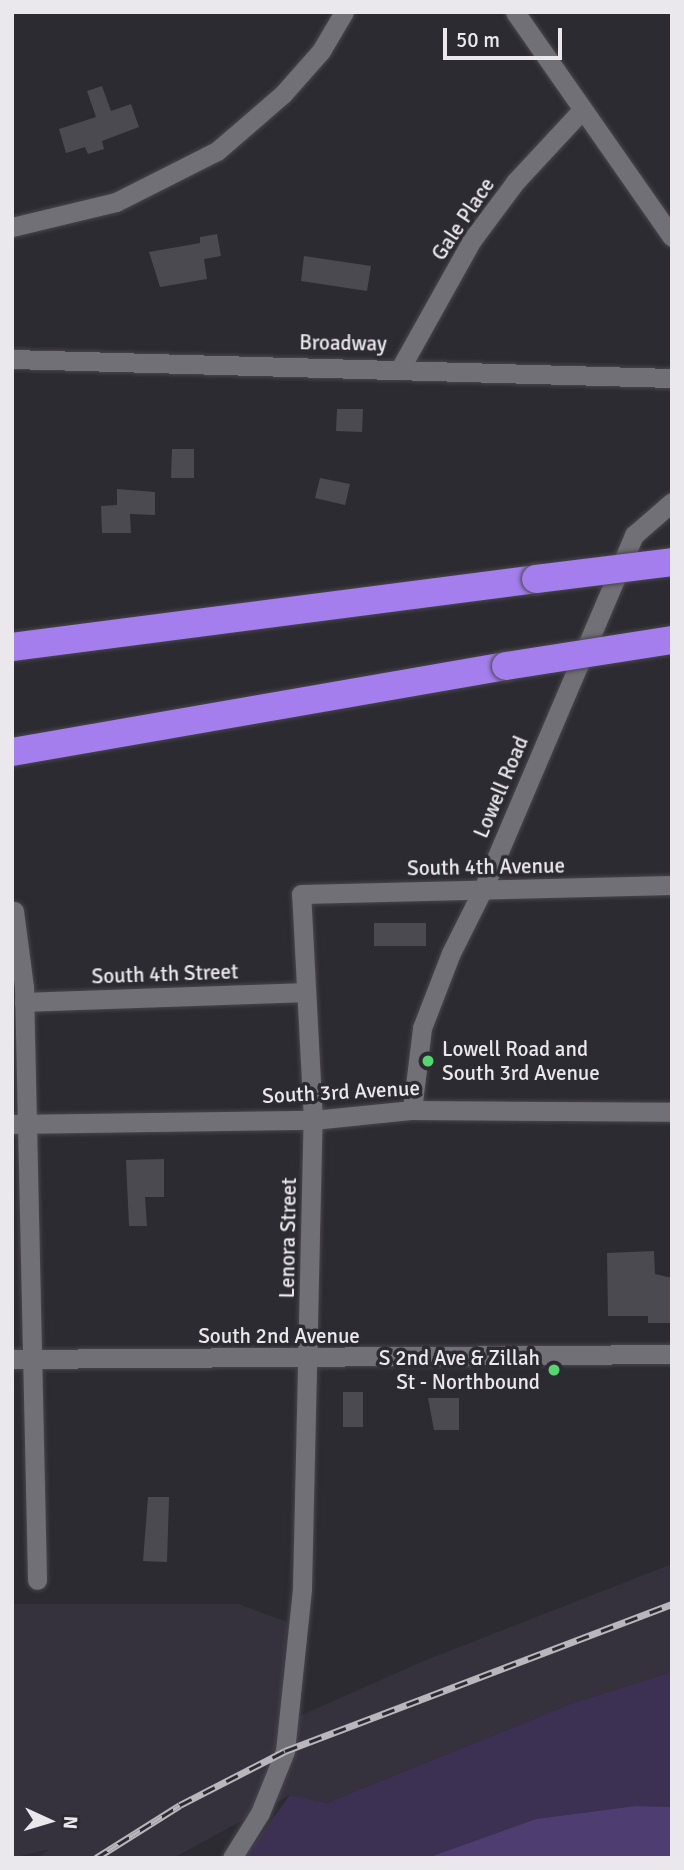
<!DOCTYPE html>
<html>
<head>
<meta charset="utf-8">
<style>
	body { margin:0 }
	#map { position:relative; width:684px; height:1870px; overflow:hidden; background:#2c2b31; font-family:Signika,sans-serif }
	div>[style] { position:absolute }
	.built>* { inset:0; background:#35323e }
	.green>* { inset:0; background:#3c3152 }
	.water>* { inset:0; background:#4e3d71 }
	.building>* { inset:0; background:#4c4a51 }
	.roads { filter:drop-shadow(0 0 2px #48464c) drop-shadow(0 0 2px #48464c) }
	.minor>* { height:19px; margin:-9.5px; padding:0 9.5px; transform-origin:9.5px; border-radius:9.5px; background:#727077 }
	.highway>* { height:28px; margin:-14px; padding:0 14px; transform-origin:14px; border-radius:14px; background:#a37eec }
	.rail>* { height:7px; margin-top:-3.5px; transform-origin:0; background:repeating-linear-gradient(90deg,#2c2b31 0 13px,#b9b7bc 0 26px); box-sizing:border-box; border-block:2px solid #b9b7bc }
	.bridges { filter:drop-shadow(0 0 2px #48464c) drop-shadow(0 0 2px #48464c) }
	.highway-bridge>* { height:28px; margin:-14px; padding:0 14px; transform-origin:14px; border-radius:14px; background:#a37eec }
	.dots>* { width:19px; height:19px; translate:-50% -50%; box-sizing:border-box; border:4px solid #2c2b31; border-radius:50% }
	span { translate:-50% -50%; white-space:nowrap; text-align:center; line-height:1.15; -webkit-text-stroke:7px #2c2b31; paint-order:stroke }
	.street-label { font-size:21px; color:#eae8ed }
	.poi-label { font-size:21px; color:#eae8ed }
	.left { translate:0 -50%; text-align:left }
	.right { translate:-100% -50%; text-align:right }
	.frame { position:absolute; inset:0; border:14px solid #eae8ed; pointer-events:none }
	.north { position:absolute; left:14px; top:1786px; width:70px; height:70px; -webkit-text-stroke:5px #2c2b31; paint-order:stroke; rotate:94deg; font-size:19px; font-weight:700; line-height:28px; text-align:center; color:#eae8ed }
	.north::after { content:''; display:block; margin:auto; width:24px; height:32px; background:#eae8ed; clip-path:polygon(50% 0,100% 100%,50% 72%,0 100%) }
	.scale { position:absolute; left:443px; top:28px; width:119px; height:32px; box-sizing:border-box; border:4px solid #eae8ed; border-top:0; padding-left:9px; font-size:21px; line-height:24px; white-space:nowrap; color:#eae8ed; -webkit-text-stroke:5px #2c2b31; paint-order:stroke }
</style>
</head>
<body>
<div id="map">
	<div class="built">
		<i style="clip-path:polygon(672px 1564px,672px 1672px,573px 1703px,327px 1803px,290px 1795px,173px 1858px,37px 1858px,50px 1849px,12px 1858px,12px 1604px,238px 1604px,287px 1622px,279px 1725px,426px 1660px)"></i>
	</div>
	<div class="green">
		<i style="clip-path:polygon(672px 1672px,672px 1807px,635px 1806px,536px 1819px,427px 1858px,244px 1858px,290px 1795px,327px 1803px,573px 1703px)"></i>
	</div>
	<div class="water">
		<i style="clip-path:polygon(635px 1806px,672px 1807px,672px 1858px,427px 1858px,536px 1819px)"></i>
	</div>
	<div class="building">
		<i style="clip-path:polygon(102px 86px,111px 111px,131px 104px,139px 127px,102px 141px,104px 149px,88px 154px,85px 147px,66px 153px,59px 129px,96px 117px,87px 91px)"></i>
		<i style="clip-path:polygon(217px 234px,221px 256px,204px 259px,207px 279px,160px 287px,149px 252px,200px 243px,200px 237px)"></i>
		<i style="clip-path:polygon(304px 256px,371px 266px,367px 291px,301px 281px)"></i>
		<i style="clip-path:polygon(337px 409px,363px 409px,362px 432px,336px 431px)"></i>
		<i style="clip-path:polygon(172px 449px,194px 449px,194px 478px,171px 478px)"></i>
		<i style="clip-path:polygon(320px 478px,350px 484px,345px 505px,315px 498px)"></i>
		<i style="clip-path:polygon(117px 489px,155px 492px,155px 515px,130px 514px,131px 533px,102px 533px,101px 506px,117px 505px)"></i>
		<i style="clip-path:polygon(374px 923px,426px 923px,426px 946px,374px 946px)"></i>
		<i style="clip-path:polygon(164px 1159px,164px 1197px,145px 1197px,147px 1226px,129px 1226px,126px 1160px)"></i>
		<i style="clip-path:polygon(654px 1251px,655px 1274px,672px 1278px,672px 1323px,648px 1323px,648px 1316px,608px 1316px,607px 1253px)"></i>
		<i style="clip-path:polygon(343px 1392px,363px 1392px,363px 1427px,343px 1427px)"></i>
		<i style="clip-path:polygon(428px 1398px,459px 1398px,459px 1430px,434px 1430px)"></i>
		<i style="clip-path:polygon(148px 1497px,169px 1497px,167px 1562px,143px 1561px)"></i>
	</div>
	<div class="roads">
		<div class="minor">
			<i style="left:515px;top:12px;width:274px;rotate:55.1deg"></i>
			<i style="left:12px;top:227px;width:107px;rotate:-13.5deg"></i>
			<i style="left:116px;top:202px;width:113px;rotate:-26.8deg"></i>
			<i style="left:217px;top:151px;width:87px;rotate:-40.8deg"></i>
			<i style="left:283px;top:94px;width:57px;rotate:-48.5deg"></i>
			<i style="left:321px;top:51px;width:45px;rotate:-59.5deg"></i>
			<i style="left:12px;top:359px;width:660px;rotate:1.65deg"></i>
			<i style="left:401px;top:367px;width:145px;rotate:-60.8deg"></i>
			<i style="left:472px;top:240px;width:74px;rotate:-53.3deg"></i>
			<i style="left:516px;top:181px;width:97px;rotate:-47.1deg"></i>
			<i style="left:14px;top:911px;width:77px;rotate:82.5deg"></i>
			<i style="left:24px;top:987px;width:593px;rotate:88.74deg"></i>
			<i style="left:24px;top:1002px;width:282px;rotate:-2deg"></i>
			<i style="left:412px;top:1110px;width:83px;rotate:-83deg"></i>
			<i style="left:422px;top:1028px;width:80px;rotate:-68.9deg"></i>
			<i style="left:451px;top:953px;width:72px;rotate:-63.4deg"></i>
			<i style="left:483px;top:889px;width:385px;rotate:-66.9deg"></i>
			<i style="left:634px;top:535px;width:50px;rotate:-41deg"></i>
			<i style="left:12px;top:1124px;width:301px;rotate:-0.8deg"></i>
			<i style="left:313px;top:1120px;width:100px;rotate:-5.8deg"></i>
			<i style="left:412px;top:1110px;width:260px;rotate:0.4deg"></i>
			<i style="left:12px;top:1359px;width:660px;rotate:-0.43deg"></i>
			<i style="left:232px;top:1858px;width:53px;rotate:-58.1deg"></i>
			<i style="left:260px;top:1813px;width:67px;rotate:-68deg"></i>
			<i style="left:285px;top:1751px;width:164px;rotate:-84deg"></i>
			<i style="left:302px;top:1588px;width:468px;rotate:-88.7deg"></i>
			<i style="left:313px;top:1120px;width:226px;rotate:-93deg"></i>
			<i style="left:301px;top:894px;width:371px;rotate:-1.4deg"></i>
		</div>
		<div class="highway">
			<i style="left:12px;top:647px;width:528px;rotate:-7.39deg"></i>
			<i style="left:12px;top:752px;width:501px;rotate:-9.88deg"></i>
		</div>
	</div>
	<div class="rail">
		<i style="left:96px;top:1858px;width:99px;rotate:-32.2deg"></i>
		<i style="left:180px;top:1805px;width:118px;rotate:-27.2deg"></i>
		<i style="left:285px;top:1751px;width:414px;rotate:-20.8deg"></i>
	</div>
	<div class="bridges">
		<div class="highway-bridge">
			<i style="left:536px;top:579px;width:137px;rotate:-7.1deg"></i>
			<i style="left:506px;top:666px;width:168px;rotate:-8.9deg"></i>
		</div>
	</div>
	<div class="dots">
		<i style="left:428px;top:1061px;background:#57d570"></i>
		<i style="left:554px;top:1370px;background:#57d570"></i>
	</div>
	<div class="street-label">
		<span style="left:463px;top:219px;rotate:-56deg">Gale Place</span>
		<span style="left:343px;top:343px;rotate:1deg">Broadway</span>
		<span style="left:501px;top:787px;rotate:-67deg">Lowell Road</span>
		<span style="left:486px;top:867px;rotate:-1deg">South 4th Avenue</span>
		<span style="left:165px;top:974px;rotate:-2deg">South 4th Street</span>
		<span style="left:341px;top:1092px;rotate:-3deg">South 3rd Avenue</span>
		<span style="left:288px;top:1238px;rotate:-89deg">Lenora Street</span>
		<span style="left:279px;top:1336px">South 2nd Avenue</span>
	</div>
	<div class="poi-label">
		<span class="left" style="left:442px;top:1061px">Lowell Road and<br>South 3rd Avenue</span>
		<span class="right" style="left:540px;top:1370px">S 2nd Ave &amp; Zillah<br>St - Northbound</span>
	</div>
	<div class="frame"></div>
	<div class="north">N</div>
	<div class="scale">50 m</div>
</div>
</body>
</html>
